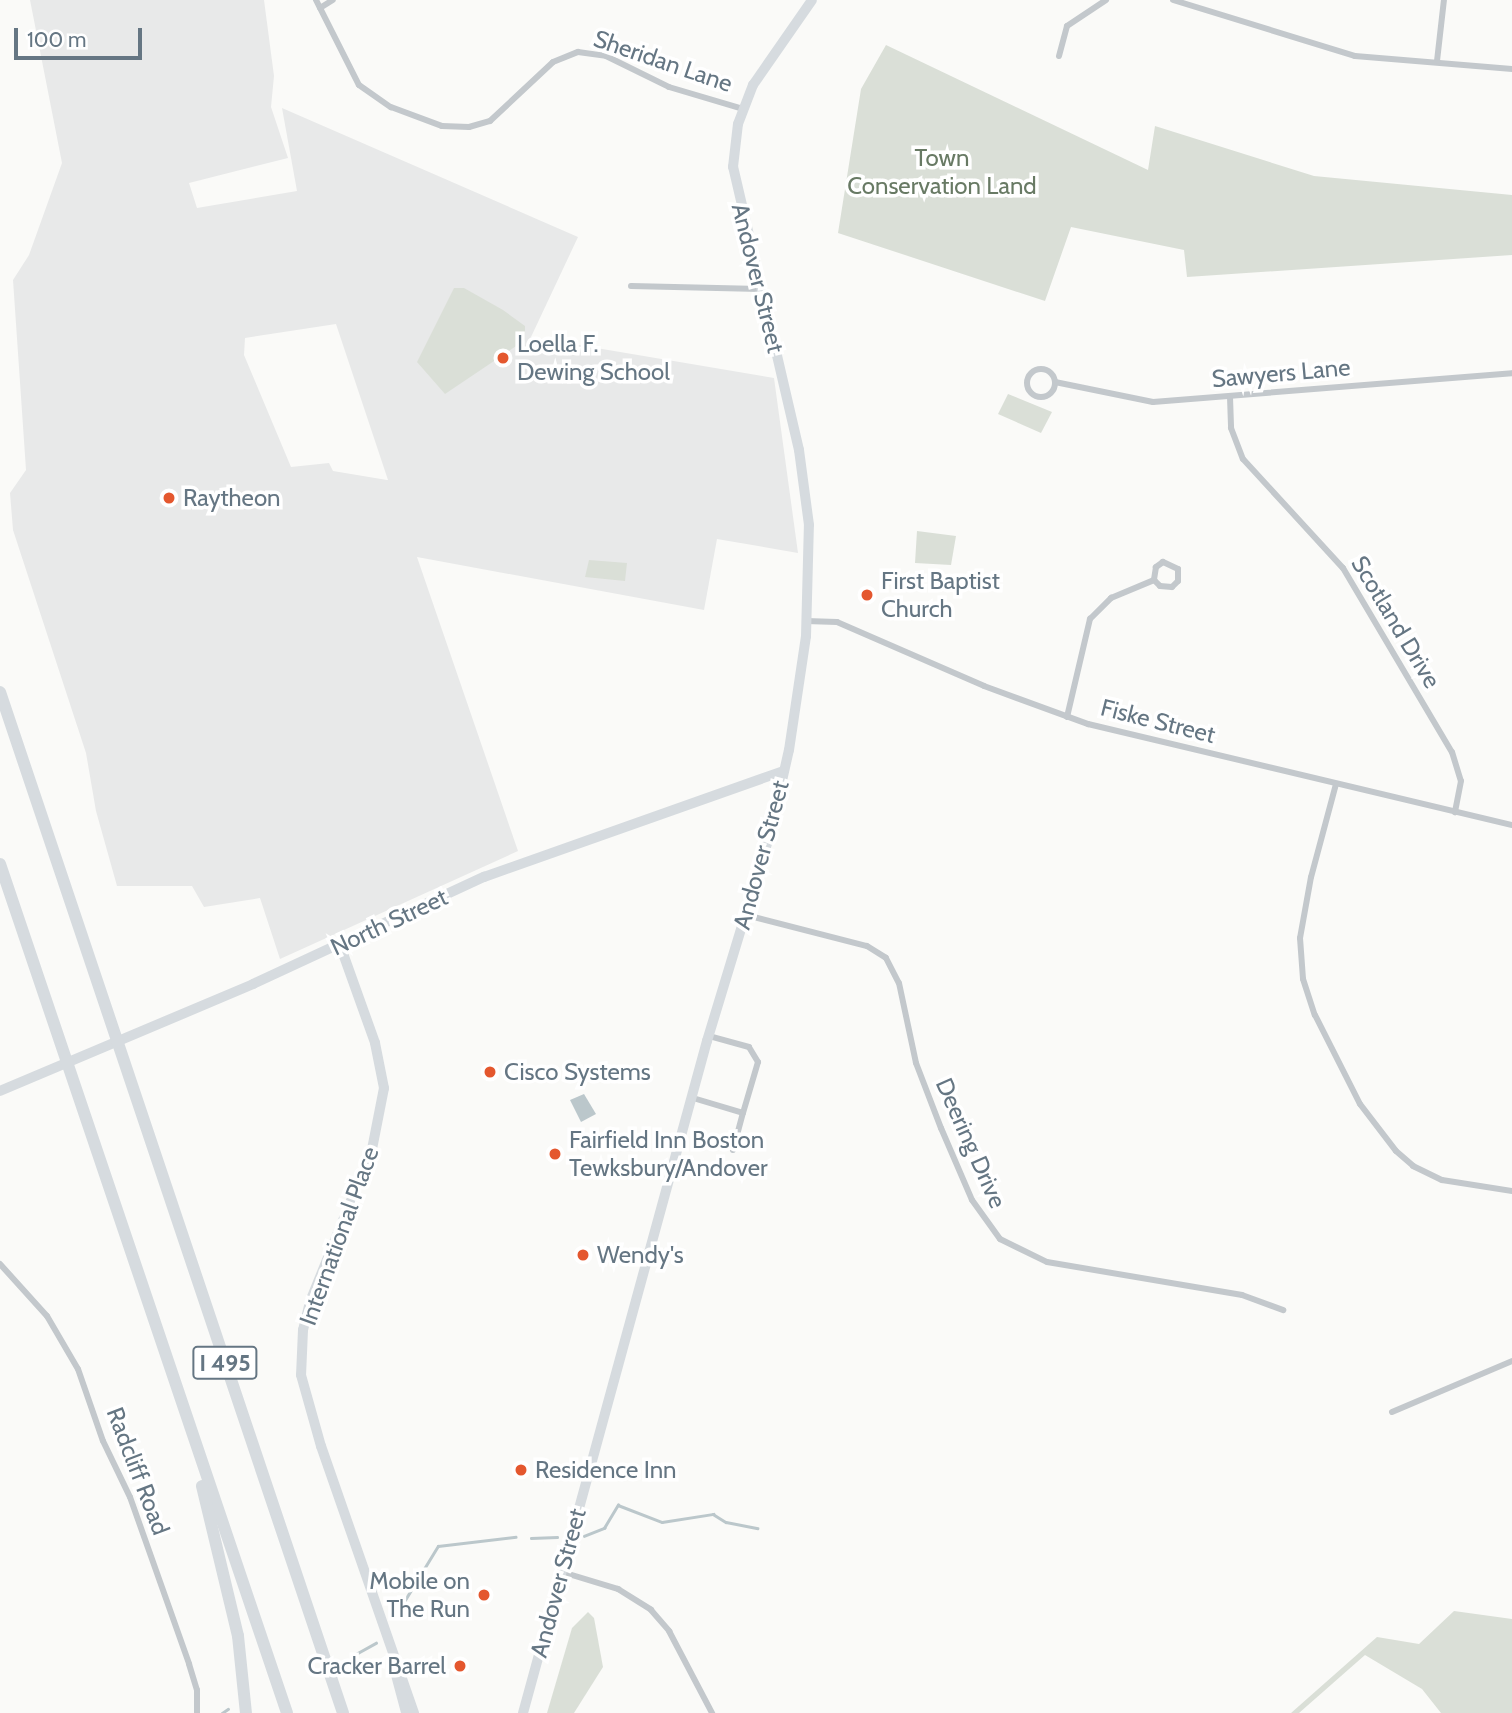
<!DOCTYPE html>
<html>
<head>
<meta charset="utf-8">
<style>
	body { margin:0 }
	#map { position:relative; width:1512px; height:1713px; overflow:hidden; background:#fafaf8; font-family:Cabin,sans-serif }
	div>[style] { position:absolute }
	.built>* { inset:0; background:#e8e9e9 }
	.green>* { inset:0; background:#dadfd7 }
	.water>* { inset:0; background:#bbc7cb }
	.stream>* { height:2.5px; margin:-1.25px; padding:0 1.25px; transform-origin:1.25px; border-radius:1.25px; background:#bbc7cb }
	.minor>* { height:6px; margin:-3px; padding:0 3px; transform-origin:3px; border-radius:3px; background:#c3c8cc }
	.minor>.ring { margin:-3px; padding:0; box-sizing:content-box; background:none; border:6px solid #c3c8cc; border-radius:50% }
	.secondary>* { height:10px; margin:-5px; padding:0 5px; transform-origin:5px; border-radius:5px; background:#d6dbdf }
	.motorway>* { height:12px; margin:-6px; padding:0 6px; transform-origin:6px; border-radius:6px; background:#d6dbdf }
	.dots>* { width:19px; height:19px; translate:-50% -50%; box-sizing:border-box; border:4px solid #fff; border-radius:50% }
	span { translate:-50% -50%; white-space:nowrap; text-align:center; line-height:1.15; -webkit-text-stroke:7px #fff; paint-order:stroke }
	.shield-label span { padding:2px 5px; background:#fff; border:2px solid; border-radius:5px; -webkit-text-stroke-width:0 }
	.shield-label { font-size:23px; color:#657683; font-weight:700 }
	.street-label { font-size:24px; color:#657683 }
	.park-label { font-size:24px; color:#687a64 }
	.poi-label { font-size:24px; color:#657683 }
	.left { translate:0 -50%; text-align:left }
	.right { translate:-100% -50%; text-align:right }
	.scale { position:absolute; left:14px; top:28px; width:128px; height:32px; box-sizing:border-box; border:4px solid #657683; border-top:0; padding-left:9px; font-size:21px; line-height:24px; white-space:nowrap; color:#657683; -webkit-text-stroke:5px #fff; paint-order:stroke }
</style>
</head>
<body>
<div id="map">
	<div class="built">
		<i style="clip-path:polygon(evenodd,30px 0,264px 0,274px 76px,271px 107px,288px 158px,189px 183px,197px 208px,297px 191px,282px 108px,578px 237px,531px 337px,774px 378px,798px 553px,717px 539px,704px 610px,417px 557px,518px 851px,280px 959px,260px 898px,204px 907px,192px 886px,117px 886px,96px 811px,86px 753px,13px 530px,10px 493px,26px 470px,13px 280px,29px 255px,62px 163px,30px 0,336px 324px,388px 480px,387px 480px,333px 471px,329px 463px,291px 467px,244px 355px,245px 338px,336px 324px)"></i>
	</div>
	<div class="green">
		<i style="clip-path:polygon(886px 45px,1148px 170px,1155px 126px,1314px 176px,1512px 195px,1512px 255px,1187px 277px,1184px 250px,1071px 227px,1045px 301px,838px 233px,861px 89px)"></i>
		<i style="clip-path:polygon(454px 288px,464px 288px,503px 310px,525px 326px,525px 340px,445px 394px,417px 362px)"></i>
		<i style="clip-path:polygon(1008px 394px,1052px 412px,1041px 433px,998px 414px)"></i>
		<i style="clip-path:polygon(917px 531px,956px 536px,951px 565px,915px 563px)"></i>
		<i style="clip-path:polygon(589px 560px,627px 563px,625px 581px,585px 577px)"></i>
		<i style="clip-path:polygon(1454px 1611px,1512px 1619px,1512px 1713px,1441px 1713px,1422px 1689px,1365px 1655px,1299px 1713px,1291px 1713px,1377px 1637px,1419px 1644px)"></i>
		<i style="clip-path:polygon(588px 1612px,594px 1618px,603px 1667px,574px 1713px,547px 1713px,572px 1628px)"></i>
	</div>
	<div class="water">
		<i style="clip-path:polygon(584px 1094px,596px 1114px,581px 1122px,570px 1100px)"></i>
	</div>
	<div class="stream">
		<i style="left:584px;top:1536px;width:22px;rotate:-22deg"></i>
		<i style="left:604px;top:1528px;width:27px;rotate:-59deg"></i>
		<i style="left:618px;top:1505px;width:47px;rotate:21.1deg"></i>
		<i style="left:662px;top:1522px;width:52px;rotate:-8.9deg"></i>
		<i style="left:713px;top:1514px;width:15px;rotate:32deg"></i>
		<i style="left:726px;top:1522px;width:32px;rotate:11deg"></i>
		<i style="left:531px;top:1538px;width:26px;rotate:-2deg"></i>
		<i style="left:394px;top:1618px;width:84px;rotate:-58.6deg"></i>
		<i style="left:438px;top:1546px;width:78px;rotate:-6.7deg"></i>
		<i style="left:354px;top:1655px;width:25px;rotate:-29deg"></i>
		<i style="left:222px;top:1713px;width:7px;rotate:-34deg"></i>
	</div>
	<div class="minor">
		<i style="left:316px;top:0;width:95px;rotate:63.2deg"></i>
		<i style="left:359px;top:85px;width:39px;rotate:35deg"></i>
		<i style="left:391px;top:107px;width:54px;rotate:20.4deg"></i>
		<i style="left:442px;top:126px;width:27px;rotate:2deg"></i>
		<i style="left:469px;top:127px;width:22px;rotate:-16deg"></i>
		<i style="left:490px;top:121px;width:86px;rotate:-43.1deg"></i>
		<i style="left:553px;top:62px;width:27px;rotate:-22deg"></i>
		<i style="left:578px;top:52px;width:28px;rotate:8deg"></i>
		<i style="left:606px;top:56px;width:70px;rotate:26.2deg"></i>
		<i style="left:669px;top:87px;width:77px;rotate:16.6deg"></i>
		<i style="left:1173px;top:0;width:190px;rotate:17.1deg"></i>
		<i style="left:1355px;top:56px;width:158px;rotate:4.7deg"></i>
		<i style="left:320px;top:8px;width:15px;rotate:-32deg"></i>
		<i style="left:1059px;top:56px;width:31px;rotate:-75deg"></i>
		<i style="left:1067px;top:26px;width:47px;rotate:-33.7deg"></i>
		<i style="left:1437px;top:61px;width:61px;rotate:-83.5deg"></i>
		<i style="left:631px;top:286px;width:129px;rotate:1.3deg"></i>
		<i class="ring" style="left:1027px;top:369px;width:22px;height:22px"></i>
		<i style="left:1055px;top:382px;width:100px;rotate:11.5deg"></i>
		<i style="left:1153px;top:402px;width:360px;rotate:-4.6deg"></i>
		<i style="left:1230px;top:397px;width:31px;rotate:88deg"></i>
		<i style="left:1231px;top:428px;width:33px;rotate:69deg"></i>
		<i style="left:1243px;top:459px;width:148px;rotate:47.5deg"></i>
		<i style="left:1343px;top:568px;width:214px;rotate:59.4deg"></i>
		<i style="left:1452px;top:752px;width:30px;rotate:73deg"></i>
		<i style="left:1461px;top:781px;width:32px;rotate:101deg"></i>
		<i style="left:806px;top:621px;width:31px;rotate:2deg"></i>
		<i style="left:837px;top:622px;width:160px;rotate:23.5deg"></i>
		<i style="left:984px;top:686px;width:111px;rotate:20.1deg"></i>
		<i style="left:1088px;top:724px;width:436px;rotate:13.4deg"></i>
		<i style="left:1067px;top:717px;width:101px;rotate:-76.8deg"></i>
		<i style="left:1090px;top:619px;width:30px;rotate:-45deg"></i>
		<i style="left:1111px;top:598px;width:47px;rotate:-22.7deg"></i>
		<i style="left:1154px;top:580px;width:8px;rotate:45deg"></i>
		<i style="left:1160px;top:586px;width:12px;rotate:5deg"></i>
		<i style="left:1172px;top:587px;width:8px;rotate:-45deg"></i>
		<i style="left:1178px;top:581px;width:12px;rotate:-90deg"></i>
		<i style="left:1178px;top:569px;width:17px;rotate:-155deg"></i>
		<i style="left:1163px;top:562px;width:9px;rotate:144deg"></i>
		<i style="left:1156px;top:567px;width:13px;rotate:99deg"></i>
		<i style="left:1336px;top:784px;width:96px;rotate:105deg"></i>
		<i style="left:1311px;top:877px;width:62px;rotate:100.2deg"></i>
		<i style="left:1300px;top:938px;width:41px;rotate:85.8deg"></i>
		<i style="left:1303px;top:979px;width:38px;rotate:72deg"></i>
		<i style="left:1315px;top:1015px;width:100px;rotate:63.2deg"></i>
		<i style="left:1360px;top:1104px;width:59px;rotate:52.5deg"></i>
		<i style="left:1396px;top:1151px;width:23px;rotate:41deg"></i>
		<i style="left:1413px;top:1166px;width:32px;rotate:26deg"></i>
		<i style="left:1442px;top:1180px;width:71px;rotate:8.9deg"></i>
		<i style="left:746px;top:915px;width:125px;rotate:14.4deg"></i>
		<i style="left:867px;top:946px;width:22px;rotate:32deg"></i>
		<i style="left:886px;top:958px;width:28px;rotate:63deg"></i>
		<i style="left:899px;top:983px;width:82px;rotate:78deg"></i>
		<i style="left:916px;top:1063px;width:70px;rotate:69deg"></i>
		<i style="left:941px;top:1128px;width:78px;rotate:66.7deg"></i>
		<i style="left:972px;top:1200px;width:48px;rotate:54.3deg"></i>
		<i style="left:1000px;top:1239px;width:52px;rotate:26.1deg"></i>
		<i style="left:1047px;top:1262px;width:198px;rotate:9.6deg"></i>
		<i style="left:1242px;top:1295px;width:44px;rotate:20.1deg"></i>
		<i style="left:693px;top:1098px;width:52px;rotate:16.7deg"></i>
		<i style="left:743px;top:1113px;width:53px;rotate:-73.6deg"></i>
		<i style="left:758px;top:1062px;width:17px;rotate:-121deg"></i>
		<i style="left:749px;top:1047px;width:41px;rotate:-164.6deg"></i>
		<i style="left:733px;top:1150px;width:38px;rotate:-75deg"></i>
		<i style="left:0;top:1264px;width:70px;rotate:47.9deg"></i>
		<i style="left:47px;top:1316px;width:61px;rotate:59.7deg"></i>
		<i style="left:78px;top:1369px;width:76px;rotate:70.9deg"></i>
		<i style="left:103px;top:1441px;width:62px;rotate:64.3deg"></i>
		<i style="left:130px;top:1497px;width:177px;rotate:70.5deg"></i>
		<i style="left:189px;top:1664px;width:27px;rotate:73deg"></i>
		<i style="left:197px;top:1690px;width:23px;rotate:90deg"></i>
		<i style="left:1392px;top:1412px;width:130px;rotate:-23deg"></i>
		<i style="left:562px;top:1572px;width:59px;rotate:16.9deg"></i>
		<i style="left:618px;top:1589px;width:39px;rotate:32deg"></i>
		<i style="left:651px;top:1610px;width:28px;rotate:49deg"></i>
		<i style="left:669px;top:1631px;width:93px;rotate:62.3deg"></i>
	</div>
	<div class="secondary">
		<i style="left:340px;top:945px;width:104px;rotate:70.3deg"></i>
		<i style="left:375px;top:1043px;width:46px;rotate:78.7deg"></i>
		<i style="left:384px;top:1088px;width:62px;rotate:101.1deg"></i>
		<i style="left:372px;top:1149px;width:165px;rotate:112.1deg"></i>
		<i style="left:310px;top:1302px;width:29px;rotate:104deg"></i>
		<i style="left:303px;top:1330px;width:45px;rotate:92.5deg"></i>
		<i style="left:301px;top:1375px;width:74px;rotate:74.3deg"></i>
		<i style="left:321px;top:1446px;width:283px;rotate:70.8deg"></i>
		<i style="left:0;top:1091px;width:275px;rotate:-22.9deg"></i>
		<i style="left:253px;top:984px;width:255px;rotate:-24.9deg"></i>
		<i style="left:484px;top:877px;width:318px;rotate:-19.5deg"></i>
		<i style="left:396px;top:1675px;width:39px;rotate:75deg"></i>
		<i style="left:523px;top:1713px;width:697px;rotate:-74.69deg"></i>
		<i style="left:707px;top:1041px;width:216px;rotate:-73.1deg"></i>
		<i style="left:770px;top:834px;width:86px;rotate:-77.3deg"></i>
		<i style="left:789px;top:750px;width:115px;rotate:-81.5deg"></i>
		<i style="left:806px;top:636px;width:111px;rotate:-88.5deg"></i>
		<i style="left:809px;top:525px;width:76px;rotate:-97.6deg"></i>
		<i style="left:799px;top:450px;width:291px;rotate:-103.1deg"></i>
		<i style="left:733px;top:167px;width:43px;rotate:-83.4deg"></i>
		<i style="left:738px;top:124px;width:42px;rotate:-69deg"></i>
		<i style="left:753px;top:85px;width:103px;rotate:-55.2deg"></i>
	</div>
	<div class="motorway">
		<i style="left:0;top:692px;width:1077px;rotate:71.43deg"></i>
		<i style="left:0;top:864px;width:896px;rotate:71.32deg"></i>
		<i style="left:202px;top:1486px;width:154px;rotate:76.5deg"></i>
		<i style="left:238px;top:1636px;width:77px;rotate:84.1deg"></i>
	</div>
	<div class="dots">
		<i style="left:503px;top:358px;background:#e4572e"></i>
		<i style="left:169px;top:498px;background:#e4572e"></i>
		<i style="left:867px;top:595px;background:#e4572e"></i>
		<i style="left:490px;top:1072px;background:#e4572e"></i>
		<i style="left:555px;top:1154px;background:#e4572e"></i>
		<i style="left:583px;top:1255px;background:#e4572e"></i>
		<i style="left:521px;top:1470px;background:#e4572e"></i>
		<i style="left:484px;top:1595px;background:#e4572e"></i>
		<i style="left:460px;top:1666px;background:#e4572e"></i>
	</div>
	<div class="shield-label">
		<span style="left:225px;top:1363px">I 495</span>
	</div>
	<div class="street-label">
		<span style="left:663px;top:61px;rotate:19deg">Sheridan Lane</span>
		<span style="left:758px;top:278px;rotate:76deg">Andover Street</span>
		<span style="left:1281px;top:373px;rotate:-5deg">Sawyers Lane</span>
		<span style="left:1396px;top:622px;rotate:59deg">Scotland Drive</span>
		<span style="left:1158px;top:721px;rotate:14deg">Fiske Street</span>
		<span style="left:761px;top:855px;rotate:-75deg">Andover Street</span>
		<span style="left:389px;top:922px;rotate:-25deg">North Street</span>
		<span style="left:971px;top:1143px;rotate:66deg">Deering Drive</span>
		<span style="left:339px;top:1236px;rotate:-70deg">International Place</span>
		<span style="left:138px;top:1471px;rotate:69deg">Radcliff Road</span>
		<span style="left:558px;top:1583px;rotate:-75deg">Andover Street</span>
	</div>
	<div class="park-label">
		<span style="left:942px;top:172px">Town<br>Conservation Land</span>
	</div>
	<div class="poi-label">
		<span class="left" style="left:517px;top:358px">Loella F.<br>Dewing School</span>
		<span class="left" style="left:183px;top:498px">Raytheon</span>
		<span class="left" style="left:881px;top:595px">First Baptist<br>Church</span>
		<span class="left" style="left:504px;top:1072px">Cisco Systems</span>
		<span class="left" style="left:569px;top:1154px">Fairfield Inn Boston<br>Tewksbury/Andover</span>
		<span class="left" style="left:597px;top:1255px">Wendy's</span>
		<span class="left" style="left:535px;top:1470px">Residence Inn</span>
		<span class="right" style="left:470px;top:1595px">Mobile on<br>The Run</span>
		<span class="right" style="left:446px;top:1666px">Cracker Barrel</span>
	</div>
	<div class="scale">100 m</div>
</div>
</body>
</html>
